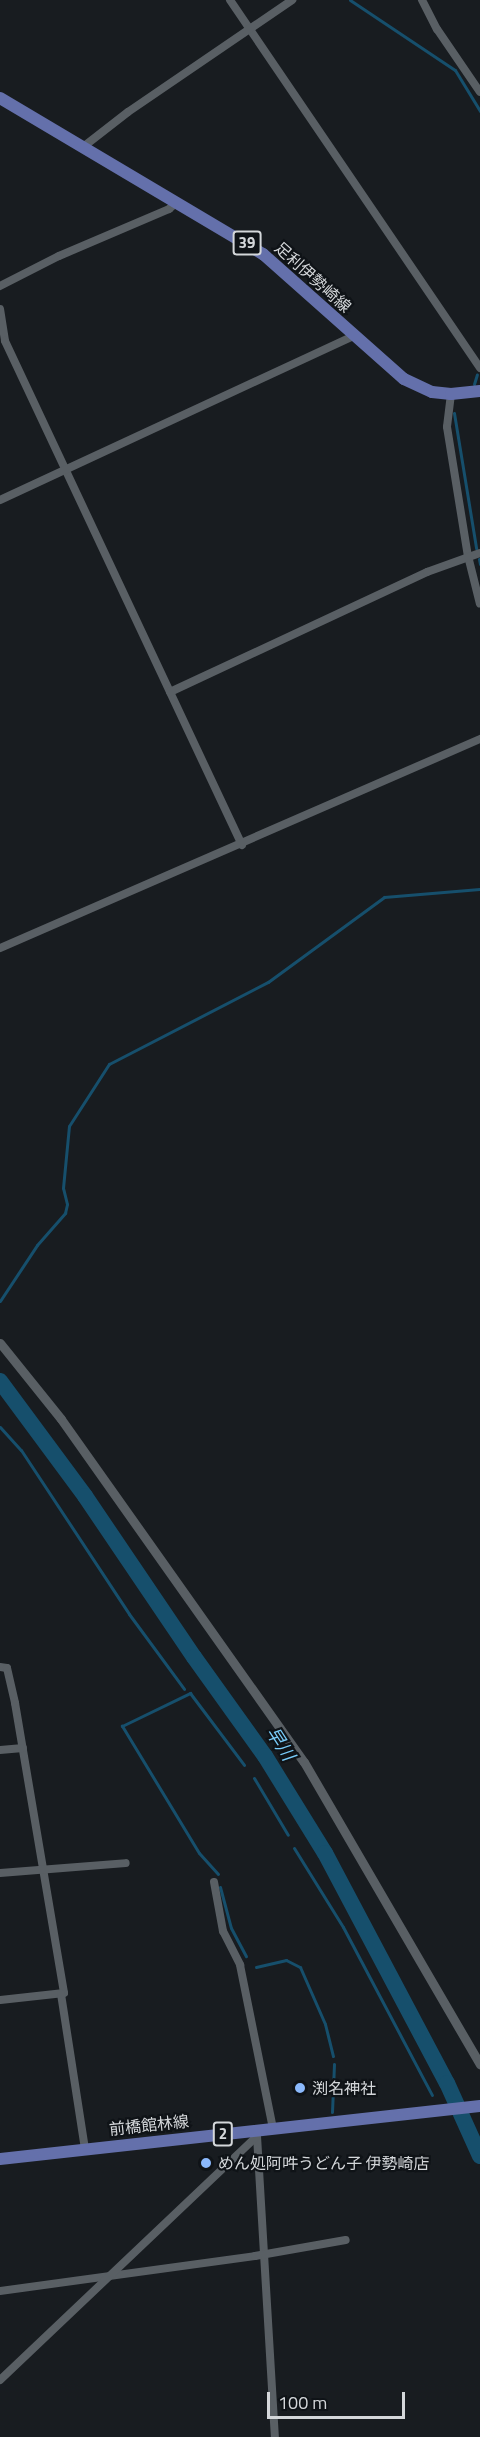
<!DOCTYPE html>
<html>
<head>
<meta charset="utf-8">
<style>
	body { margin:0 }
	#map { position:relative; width:480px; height:2437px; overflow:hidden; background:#181c20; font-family:"Titillium Web","Noto Sans JP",sans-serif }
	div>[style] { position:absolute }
	.stream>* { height:3px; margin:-1.5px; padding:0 1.5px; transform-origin:1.5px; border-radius:1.5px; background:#164f6c }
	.river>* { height:16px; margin:-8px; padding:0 8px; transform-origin:8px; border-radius:8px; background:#164f6c }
	.minor>* { height:8px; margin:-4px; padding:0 4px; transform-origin:4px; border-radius:4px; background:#595f64 }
	.tertiary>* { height:9px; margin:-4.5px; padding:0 4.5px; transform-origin:4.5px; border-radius:4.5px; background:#595f64 }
	.primary>* { height:12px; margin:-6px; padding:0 6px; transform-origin:6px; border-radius:6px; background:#6470ab }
	.dots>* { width:16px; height:16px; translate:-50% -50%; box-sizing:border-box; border:3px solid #0f1317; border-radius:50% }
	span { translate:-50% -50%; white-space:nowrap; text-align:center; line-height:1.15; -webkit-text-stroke:4.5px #0f1317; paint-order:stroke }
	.shield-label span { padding:2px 4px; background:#0f1317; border:2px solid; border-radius:4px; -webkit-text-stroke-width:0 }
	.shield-label { font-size:15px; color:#d4d7da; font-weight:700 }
	.street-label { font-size:16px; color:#d4d7da }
	.poi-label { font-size:16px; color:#d4d7da }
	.left { translate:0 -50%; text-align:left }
	.water-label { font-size:18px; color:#79ccfa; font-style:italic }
	.scale { position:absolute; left:267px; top:2392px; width:138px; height:27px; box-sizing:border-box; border:3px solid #d4d7da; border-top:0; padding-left:8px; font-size:18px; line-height:21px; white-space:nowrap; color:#d4d7da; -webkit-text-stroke:4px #0f1317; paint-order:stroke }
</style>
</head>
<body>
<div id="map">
	<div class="stream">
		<i style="left:350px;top:0;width:126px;rotate:33.7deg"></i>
		<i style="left:455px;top:70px;width:48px;rotate:58.6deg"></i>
		<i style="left:474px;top:384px;width:10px;rotate:-73deg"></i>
		<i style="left:454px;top:413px;width:137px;rotate:80.7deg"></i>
		<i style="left:479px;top:559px;width:5px;rotate:79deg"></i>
		<i style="left:0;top:1301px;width:67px;rotate:-56.5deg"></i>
		<i style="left:37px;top:1245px;width:43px;rotate:-48.8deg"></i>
		<i style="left:65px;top:1213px;width:9px;rotate:-77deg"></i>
		<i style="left:67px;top:1204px;width:16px;rotate:-104deg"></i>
		<i style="left:63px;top:1188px;width:62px;rotate:-84.5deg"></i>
		<i style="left:69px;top:1126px;width:74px;rotate:-57.2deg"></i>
		<i style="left:109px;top:1064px;width:179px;rotate:-27.3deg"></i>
		<i style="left:268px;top:982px;width:144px;rotate:-36.2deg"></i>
		<i style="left:384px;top:897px;width:96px;rotate:-4.8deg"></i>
		<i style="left:0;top:1427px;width:31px;rotate:48deg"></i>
		<i style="left:21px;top:1450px;width:196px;rotate:56.6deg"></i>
		<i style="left:129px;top:1614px;width:93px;rotate:53.7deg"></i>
		<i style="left:254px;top:1778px;width:66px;rotate:59.2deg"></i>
		<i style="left:294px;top:1848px;width:93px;rotate:58.2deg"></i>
		<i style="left:343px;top:1927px;width:190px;rotate:62.1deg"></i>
		<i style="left:218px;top:1874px;width:28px;rotate:-132deg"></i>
		<i style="left:199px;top:1853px;width:149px;rotate:-121.2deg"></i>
		<i style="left:122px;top:1726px;width:76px;rotate:-25.9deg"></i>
		<i style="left:190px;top:1693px;width:90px;rotate:53.1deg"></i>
		<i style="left:220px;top:1887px;width:42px;rotate:75deg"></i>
		<i style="left:231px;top:1928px;width:32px;rotate:62deg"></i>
		<i style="left:256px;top:1967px;width:31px;rotate:-13deg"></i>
		<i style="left:286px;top:1960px;width:16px;rotate:27deg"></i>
		<i style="left:300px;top:1967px;width:62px;rotate:66.3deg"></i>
		<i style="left:325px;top:2024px;width:33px;rotate:76deg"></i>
		<i style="left:332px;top:2112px;width:48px;rotate:-87.6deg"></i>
	</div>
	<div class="river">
		<i style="left:0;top:1381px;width:143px;rotate:53.5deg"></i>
		<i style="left:85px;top:1496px;width:194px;rotate:55.9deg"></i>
		<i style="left:194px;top:1657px;width:122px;rotate:54.4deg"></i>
		<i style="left:265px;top:1756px;width:114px;rotate:58.3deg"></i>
		<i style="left:325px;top:1853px;width:260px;rotate:62.1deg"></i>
		<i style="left:447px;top:2083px;width:80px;rotate:65.7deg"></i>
	</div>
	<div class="minor">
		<i style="left:230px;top:0;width:445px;rotate:55.8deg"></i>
		<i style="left:422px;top:0;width:33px;rotate:63deg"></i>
		<i style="left:437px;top:29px;width:76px;rotate:55.7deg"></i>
		<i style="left:83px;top:147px;width:57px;rotate:-37.9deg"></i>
		<i style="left:128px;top:112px;width:199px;rotate:-34.3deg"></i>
		<i style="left:0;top:286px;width:66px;rotate:-27deg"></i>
		<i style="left:59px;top:256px;width:120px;rotate:-23.1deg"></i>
		<i style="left:169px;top:209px;width:11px;rotate:-41deg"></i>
		<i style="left:0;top:309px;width:32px;rotate:81deg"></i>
		<i style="left:5px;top:341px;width:557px;rotate:64.82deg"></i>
		<i style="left:451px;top:394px;width:33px;rotate:97deg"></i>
		<i style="left:447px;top:427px;width:131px;rotate:80.8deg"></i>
		<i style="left:468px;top:556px;width:49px;rotate:76deg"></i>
		<i style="left:0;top:500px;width:390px;rotate:-24.9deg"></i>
		<i style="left:170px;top:692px;width:284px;rotate:-25deg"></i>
		<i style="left:427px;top:572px;width:56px;rotate:-19.7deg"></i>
		<i style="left:0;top:948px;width:524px;rotate:-23.53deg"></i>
		<i style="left:0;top:1667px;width:7px;rotate:8deg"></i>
		<i style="left:7px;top:1668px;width:36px;rotate:77deg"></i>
		<i style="left:15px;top:1703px;width:294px;rotate:80.4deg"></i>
		<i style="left:64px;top:1993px;width:64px;rotate:173.8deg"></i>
		<i style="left:0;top:1750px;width:23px;rotate:-5deg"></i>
		<i style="left:0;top:1873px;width:126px;rotate:-4.5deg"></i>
		<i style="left:214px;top:1882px;width:50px;rotate:79.6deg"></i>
		<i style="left:223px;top:1931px;width:38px;rotate:63deg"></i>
		<i style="left:240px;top:1965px;width:166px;rotate:78.6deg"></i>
		<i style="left:61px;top:1994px;width:157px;rotate:81.2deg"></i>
		<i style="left:257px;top:2136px;width:302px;rotate:86.6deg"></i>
		<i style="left:0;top:2291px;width:257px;rotate:-7.8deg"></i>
		<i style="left:255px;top:2256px;width:92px;rotate:-10deg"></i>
		<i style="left:0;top:2380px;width:354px;rotate:-43.5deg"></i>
	</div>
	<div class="tertiary">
		<i style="left:0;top:1343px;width:97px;rotate:51.2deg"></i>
		<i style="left:61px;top:1419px;width:420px;rotate:54.7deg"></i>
		<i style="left:304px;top:1762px;width:350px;rotate:59.8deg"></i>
	</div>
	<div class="primary">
		<i style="left:0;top:98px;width:306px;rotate:30.7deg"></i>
		<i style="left:263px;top:254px;width:188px;rotate:41.6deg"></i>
		<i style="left:404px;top:379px;width:31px;rotate:25deg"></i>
		<i style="left:432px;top:392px;width:19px;rotate:6deg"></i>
		<i style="left:451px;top:394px;width:29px;rotate:-6deg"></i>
		<i style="left:0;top:2159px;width:483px;rotate:-6.3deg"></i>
	</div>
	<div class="dots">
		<i style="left:300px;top:2088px;background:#8bb9fc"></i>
		<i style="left:206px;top:2163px;background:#8bb9fc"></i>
	</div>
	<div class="shield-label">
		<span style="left:247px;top:243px">39</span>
		<span style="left:223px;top:2134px">2</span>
	</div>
	<div class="street-label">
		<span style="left:313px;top:277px;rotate:42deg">足利伊勢崎線</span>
		<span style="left:149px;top:2125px;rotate:-6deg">前橋館林線</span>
	</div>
	<div class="poi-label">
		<span class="left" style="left:312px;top:2088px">渕名神社</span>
		<span class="left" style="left:218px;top:2163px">めん処阿吽うどん子 伊勢崎店</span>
	</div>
	<div class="water-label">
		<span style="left:280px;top:1744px;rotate:57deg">早川</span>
	</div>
	<div class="scale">100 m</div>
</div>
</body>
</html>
